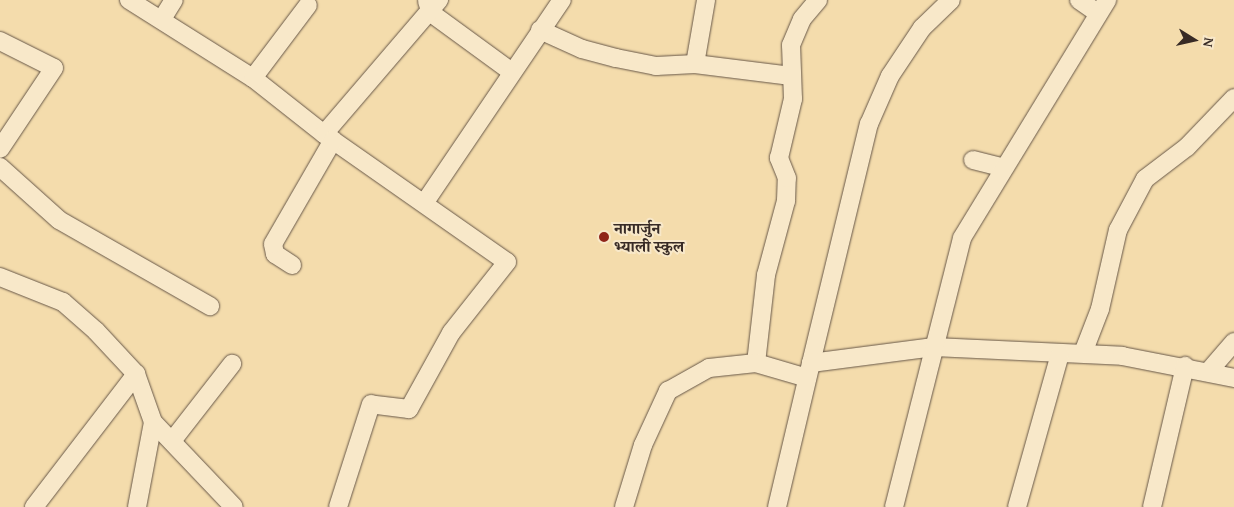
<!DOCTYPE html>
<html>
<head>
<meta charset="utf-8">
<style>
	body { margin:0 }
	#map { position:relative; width:1234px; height:507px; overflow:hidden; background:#f4dcac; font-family:"Gentium Book Plus","Noto Serif Devanagari",serif }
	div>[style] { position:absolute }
	.roads { filter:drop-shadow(0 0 1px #675748) drop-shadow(0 0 1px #675748) }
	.street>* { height:18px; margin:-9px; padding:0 9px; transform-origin:9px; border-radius:9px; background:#f8e8c9 }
	.dots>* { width:14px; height:14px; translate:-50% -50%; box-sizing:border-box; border:2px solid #f8e8c9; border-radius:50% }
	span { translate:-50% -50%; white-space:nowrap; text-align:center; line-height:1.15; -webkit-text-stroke:4px #f8e8c9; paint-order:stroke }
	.poi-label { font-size:16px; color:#382b26; font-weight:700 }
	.left { translate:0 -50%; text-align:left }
	.north { position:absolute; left:1169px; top:15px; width:50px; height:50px; -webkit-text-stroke:4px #f8e8c9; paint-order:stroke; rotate:100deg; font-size:14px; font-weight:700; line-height:20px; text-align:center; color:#382b26 }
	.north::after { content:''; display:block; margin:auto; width:18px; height:22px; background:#382b26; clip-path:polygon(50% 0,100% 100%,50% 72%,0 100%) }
</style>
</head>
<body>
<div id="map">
	<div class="roads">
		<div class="street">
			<i style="left:129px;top:0;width:146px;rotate:32.2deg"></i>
			<i style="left:253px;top:78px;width:90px;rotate:38.3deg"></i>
			<i style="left:324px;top:134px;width:223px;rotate:35deg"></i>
			<i style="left:507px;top:262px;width:90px;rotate:128.3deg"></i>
			<i style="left:451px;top:333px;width:87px;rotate:118.9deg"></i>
			<i style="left:409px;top:409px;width:38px;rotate:-173deg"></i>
			<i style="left:371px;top:404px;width:108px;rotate:107.8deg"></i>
			<i style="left:1079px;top:0;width:21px;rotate:35deg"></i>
			<i style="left:427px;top:1px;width:13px;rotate:72deg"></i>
			<i style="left:431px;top:13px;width:100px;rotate:36.1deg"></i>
			<i style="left:162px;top:19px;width:22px;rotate:-58deg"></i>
			<i style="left:540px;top:30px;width:46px;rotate:24.3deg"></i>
			<i style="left:582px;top:49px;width:35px;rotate:15deg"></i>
			<i style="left:616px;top:58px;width:41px;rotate:11.3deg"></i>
			<i style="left:656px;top:66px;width:39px;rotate:-3deg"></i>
			<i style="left:695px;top:64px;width:65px;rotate:-80.2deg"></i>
			<i style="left:0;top:41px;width:60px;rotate:26.6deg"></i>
			<i style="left:54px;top:68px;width:97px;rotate:123.7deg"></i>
			<i style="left:695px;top:64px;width:97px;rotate:7.1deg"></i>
			<i style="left:253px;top:78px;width:91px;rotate:-53deg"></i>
			<i style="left:324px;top:134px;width:177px;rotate:-49.4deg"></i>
			<i style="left:973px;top:160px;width:32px;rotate:14deg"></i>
			<i style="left:0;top:167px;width:79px;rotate:41.9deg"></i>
			<i style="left:59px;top:220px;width:174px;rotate:29.7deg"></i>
			<i style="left:425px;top:202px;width:244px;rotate:-55.9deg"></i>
			<i style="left:292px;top:265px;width:20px;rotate:-147deg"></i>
			<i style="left:275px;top:254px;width:10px;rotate:-101deg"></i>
			<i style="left:273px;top:244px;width:120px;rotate:-60deg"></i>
			<i style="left:0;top:277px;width:68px;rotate:21.6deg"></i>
			<i style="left:63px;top:302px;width:44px;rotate:41.3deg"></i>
			<i style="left:96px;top:331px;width:59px;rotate:47.1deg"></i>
			<i style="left:136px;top:374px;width:51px;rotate:70.5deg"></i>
			<i style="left:153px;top:422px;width:117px;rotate:46.4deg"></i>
			<i style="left:1083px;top:353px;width:47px;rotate:-68.9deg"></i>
			<i style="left:1100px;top:309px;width:81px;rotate:-77.2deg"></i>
			<i style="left:1118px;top:230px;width:58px;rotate:-62.1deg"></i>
			<i style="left:1145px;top:179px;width:53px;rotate:-37.3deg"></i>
			<i style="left:1187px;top:147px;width:68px;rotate:-46.2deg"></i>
			<i style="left:756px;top:363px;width:89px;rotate:-83.5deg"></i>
			<i style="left:766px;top:275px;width:77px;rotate:-74.9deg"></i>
			<i style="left:786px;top:201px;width:23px;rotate:-88deg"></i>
			<i style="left:787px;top:178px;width:22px;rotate:-112deg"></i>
			<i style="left:779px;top:158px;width:61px;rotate:-76.7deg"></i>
			<i style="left:793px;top:99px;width:54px;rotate:-92.1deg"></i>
			<i style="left:791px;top:45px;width:28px;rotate:-67deg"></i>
			<i style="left:802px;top:19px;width:25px;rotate:-50deg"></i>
			<i style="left:811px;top:363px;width:246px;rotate:-76.4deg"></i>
			<i style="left:869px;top:124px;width:52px;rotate:-66.4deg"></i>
			<i style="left:890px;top:76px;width:58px;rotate:-56.3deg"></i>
			<i style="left:922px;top:28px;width:40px;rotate:-44deg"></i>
			<i style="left:1208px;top:372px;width:40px;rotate:-49deg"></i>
			<i style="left:172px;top:441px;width:98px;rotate:-52.1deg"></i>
			<i style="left:34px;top:507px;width:168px;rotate:-52.5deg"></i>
			<i style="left:137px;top:507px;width:86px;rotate:-79.3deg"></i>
			<i style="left:624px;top:507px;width:65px;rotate:-73deg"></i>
			<i style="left:643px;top:445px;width:60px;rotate:-65.2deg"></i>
			<i style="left:668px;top:391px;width:47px;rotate:-29.3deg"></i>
			<i style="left:709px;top:368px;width:47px;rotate:-6.1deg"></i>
			<i style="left:756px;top:363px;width:53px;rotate:16.4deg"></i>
			<i style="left:777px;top:507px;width:148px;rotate:-76.7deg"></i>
			<i style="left:811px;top:363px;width:124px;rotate:-7.4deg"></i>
			<i style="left:934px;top:347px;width:188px;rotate:2.7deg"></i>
			<i style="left:1122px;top:356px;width:114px;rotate:11.1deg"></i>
			<i style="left:894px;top:507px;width:277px;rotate:-75.8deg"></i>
			<i style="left:962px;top:238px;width:279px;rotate:-58.6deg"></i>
			<i style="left:1017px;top:507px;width:159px;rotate:-74.3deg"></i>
			<i style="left:1152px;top:507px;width:145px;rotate:-76.8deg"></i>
		</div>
	</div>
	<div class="dots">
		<i style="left:604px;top:237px;background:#8f2418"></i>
	</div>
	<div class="poi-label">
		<span class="left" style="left:614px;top:237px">नागार्जुन<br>भ्याली स्कुल</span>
	</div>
	<div class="north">N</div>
</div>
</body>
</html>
